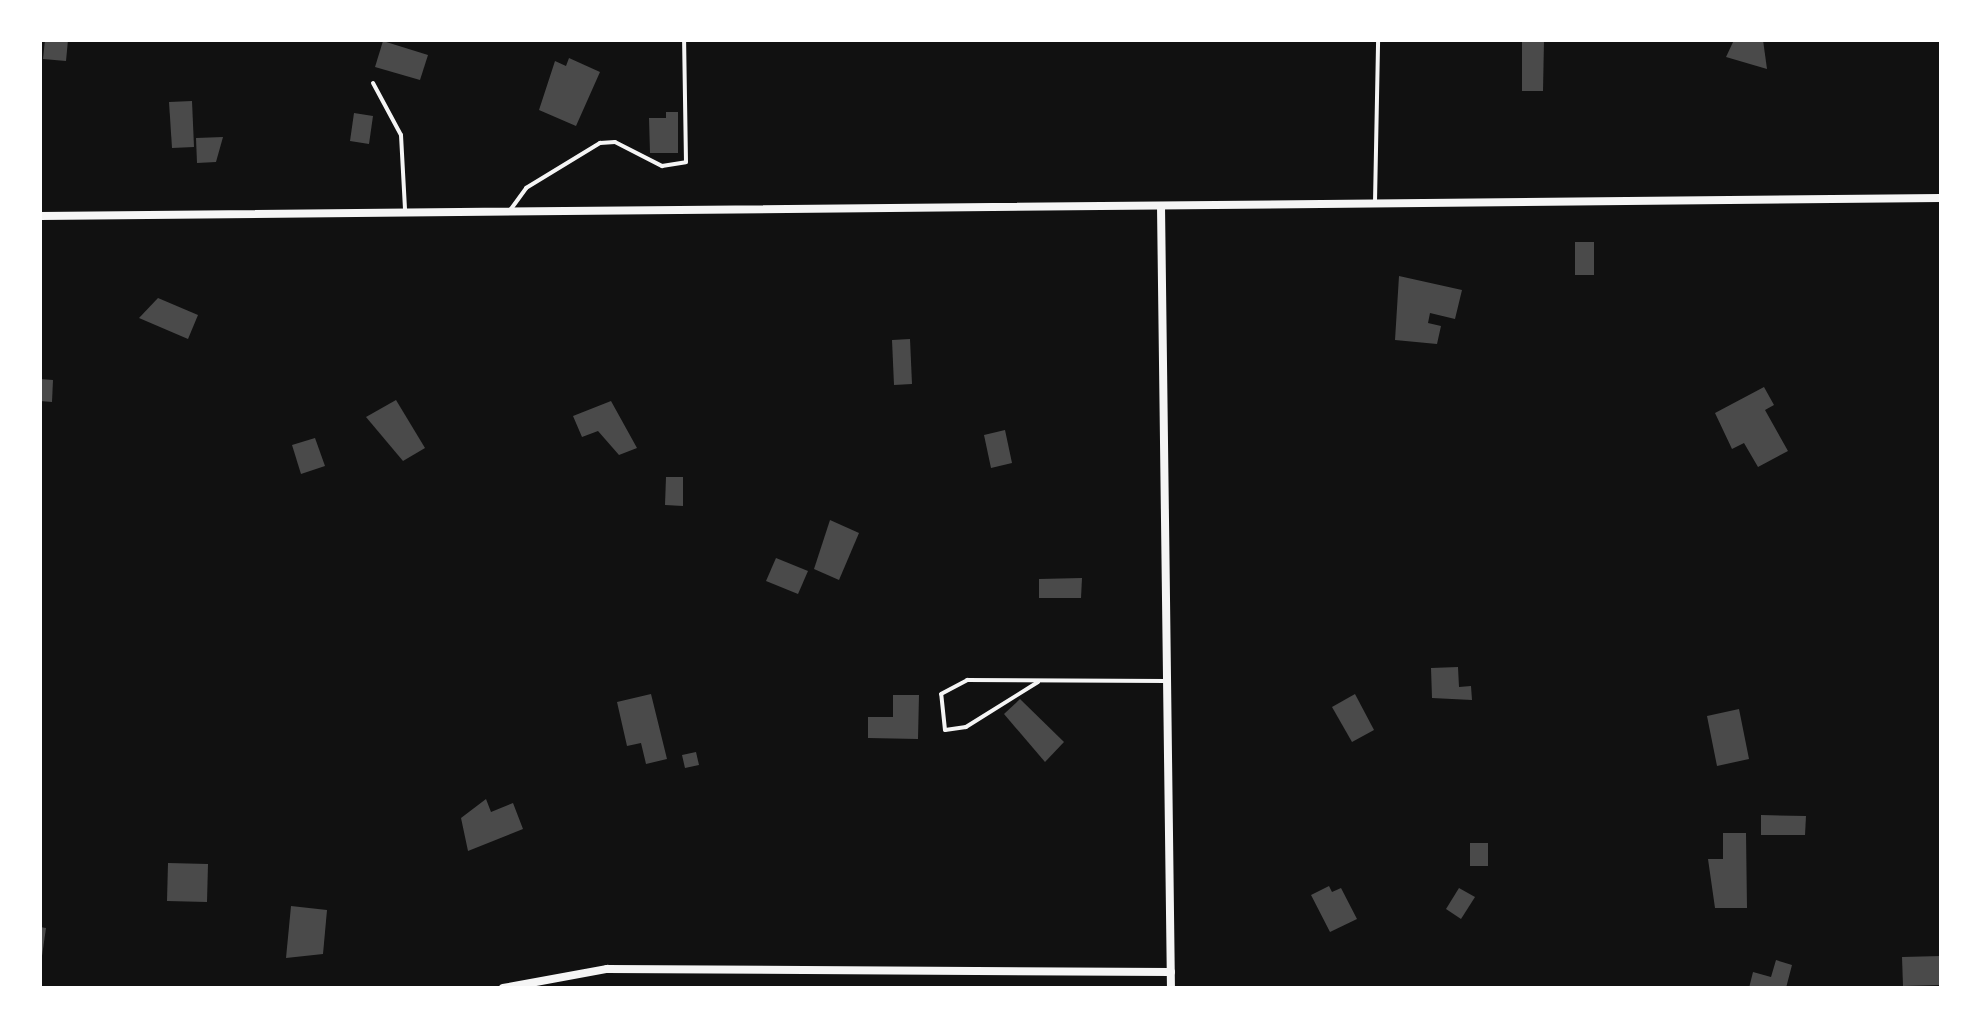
<!DOCTYPE html>
<html>
<head>
<meta charset="utf-8">
<style>
	body { margin:0 }
	#map { position:relative; width:1981px; height:1028px; overflow:hidden; background:#111; font-family:Quicksand,sans-serif }
	div>[style] { position:absolute }
	.building>* { inset:0; background:#4a4a4a }
	.service>* { height:4px; margin:-2px; padding:0 2px; transform-origin:2px; border-radius:2px; background:#f5f5f5 }
	.minor>* { height:8px; margin:-4px; padding:0 4px; transform-origin:4px; border-radius:4px; background:#f5f5f5 }
	span { translate:-50% -50%; white-space:nowrap; text-align:center; line-height:1.15; -webkit-text-stroke:6px #fff; paint-order:stroke }
	.frame { position:absolute; inset:0; border:42px solid #fff; pointer-events:none }
</style>
</head>
<body>
<div id="map">
	<div class="building">
		<i style="clip-path:polygon(45px 40px,68px 40px,66px 61px,43px 59px)"></i>
		<i style="clip-path:polygon(1522px 40px,1544px 40px,1543px 91px,1522px 91px)"></i>
		<i style="clip-path:polygon(1734px 40px,1763px 40px,1767px 69px,1726px 57px)"></i>
		<i style="clip-path:polygon(383px 41px,428px 55px,420px 80px,375px 67px)"></i>
		<i style="clip-path:polygon(569px 58px,600px 72px,576px 126px,539px 110px,555px 61px,566px 66px)"></i>
		<i style="clip-path:polygon(192px 101px,194px 147px,172px 148px,169px 102px)"></i>
		<i style="clip-path:polygon(666px 112px,678px 112px,678px 153px,650px 153px,649px 118px,666px 118px)"></i>
		<i style="clip-path:polygon(354px 113px,373px 116px,369px 144px,350px 141px)"></i>
		<i style="clip-path:polygon(223px 137px,216px 162px,197px 163px,196px 138px)"></i>
		<i style="clip-path:polygon(1575px 242px,1594px 242px,1594px 275px,1575px 275px)"></i>
		<i style="clip-path:polygon(1399px 276px,1462px 290px,1455px 319px,1430px 313px,1428px 323px,1441px 326px,1437px 344px,1395px 340px)"></i>
		<i style="clip-path:polygon(158px 298px,198px 315px,188px 339px,139px 318px)"></i>
		<i style="clip-path:polygon(910px 339px,912px 384px,894px 385px,892px 340px)"></i>
		<i style="clip-path:polygon(40px 379px,53px 380px,52px 402px,40px 401px)"></i>
		<i style="clip-path:polygon(1764px 387px,1774px 405px,1765px 410px,1788px 451px,1758px 467px,1744px 443px,1732px 449px,1715px 413px)"></i>
		<i style="clip-path:polygon(396px 400px,425px 448px,403px 461px,366px 417px)"></i>
		<i style="clip-path:polygon(611px 401px,637px 448px,619px 455px,598px 431px,582px 437px,573px 416px)"></i>
		<i style="clip-path:polygon(1005px 430px,1012px 463px,991px 468px,984px 435px)"></i>
		<i style="clip-path:polygon(315px 438px,325px 466px,301px 474px,292px 445px)"></i>
		<i style="clip-path:polygon(666px 477px,683px 477px,683px 506px,665px 505px)"></i>
		<i style="clip-path:polygon(830px 520px,859px 533px,839px 580px,814px 569px)"></i>
		<i style="clip-path:polygon(776px 558px,808px 571px,798px 594px,766px 581px)"></i>
		<i style="clip-path:polygon(1082px 578px,1081px 598px,1039px 598px,1039px 579px)"></i>
		<i style="clip-path:polygon(1458px 667px,1459px 687px,1471px 686px,1472px 700px,1432px 698px,1431px 668px)"></i>
		<i style="clip-path:polygon(651px 694px,667px 759px,646px 764px,641px 743px,627px 746px,617px 702px)"></i>
		<i style="clip-path:polygon(1355px 694px,1374px 730px,1352px 742px,1332px 707px)"></i>
		<i style="clip-path:polygon(893px 695px,919px 695px,918px 739px,868px 738px,868px 717px,893px 717px)"></i>
		<i style="clip-path:polygon(1020px 699px,1064px 742px,1045px 762px,1004px 714px)"></i>
		<i style="clip-path:polygon(1739px 709px,1749px 759px,1717px 766px,1707px 716px)"></i>
		<i style="clip-path:polygon(696px 752px,699px 765px,685px 768px,682px 755px)"></i>
		<i style="clip-path:polygon(486px 799px,491px 812px,513px 803px,523px 829px,468px 851px,461px 818px)"></i>
		<i style="clip-path:polygon(1761px 815px,1806px 816px,1805px 835px,1761px 835px)"></i>
		<i style="clip-path:polygon(1723px 833px,1746px 833px,1747px 908px,1715px 908px,1708px 859px,1723px 859px)"></i>
		<i style="clip-path:polygon(1470px 843px,1488px 843px,1488px 866px,1470px 866px)"></i>
		<i style="clip-path:polygon(168px 863px,208px 864px,207px 902px,167px 901px)"></i>
		<i style="clip-path:polygon(1329px 886px,1332px 892px,1341px 888px,1357px 919px,1330px 932px,1311px 895px)"></i>
		<i style="clip-path:polygon(1459px 888px,1475px 897px,1461px 919px,1446px 909px)"></i>
		<i style="clip-path:polygon(291px 906px,327px 910px,323px 954px,286px 958px)"></i>
		<i style="clip-path:polygon(40px 927px,46px 928px,42px 956px,40px 956px)"></i>
		<i style="clip-path:polygon(1941px 956px,1941px 985px,1903px 986px,1902px 957px)"></i>
		<i style="clip-path:polygon(1776px 960px,1792px 965px,1786px 988px,1749px 988px,1753px 972px,1771px 977px)"></i>
	</div>
	<div class="service">
		<i style="left:373px;top:83px;width:59px;rotate:61.7deg"></i>
		<i style="left:401px;top:135px;width:75px;rotate:86.9deg"></i>
		<i style="left:1375px;top:202px;width:162px;rotate:-88.9deg"></i>
		<i style="left:511px;top:209px;width:26px;rotate:-54deg"></i>
		<i style="left:526px;top:188px;width:87px;rotate:-31.3deg"></i>
		<i style="left:600px;top:143px;width:15px;rotate:-4deg"></i>
		<i style="left:615px;top:142px;width:53px;rotate:27.1deg"></i>
		<i style="left:662px;top:166px;width:24px;rotate:-9deg"></i>
		<i style="left:686px;top:162px;width:122px;rotate:-90.9deg"></i>
		<i style="left:1038px;top:682px;width:85px;rotate:148deg"></i>
		<i style="left:966px;top:727px;width:21px;rotate:172deg"></i>
		<i style="left:945px;top:730px;width:36px;rotate:-96deg"></i>
		<i style="left:941px;top:694px;width:30px;rotate:-28deg"></i>
		<i style="left:967px;top:680px;width:199px;rotate:0.3deg"></i>
	</div>
	<div class="minor">
		<i style="left:1161px;top:206px;width:782px;rotate:89.27deg"></i>
		<i style="left:40px;top:216px;width:1901px;rotate:-0.54deg"></i>
		<i style="left:503px;top:988px;width:106px;rotate:-10.4deg"></i>
		<i style="left:607px;top:969px;width:564px;rotate:0.3deg"></i>
	</div>
	<div class="frame"></div>
</div>
</body>
</html>
